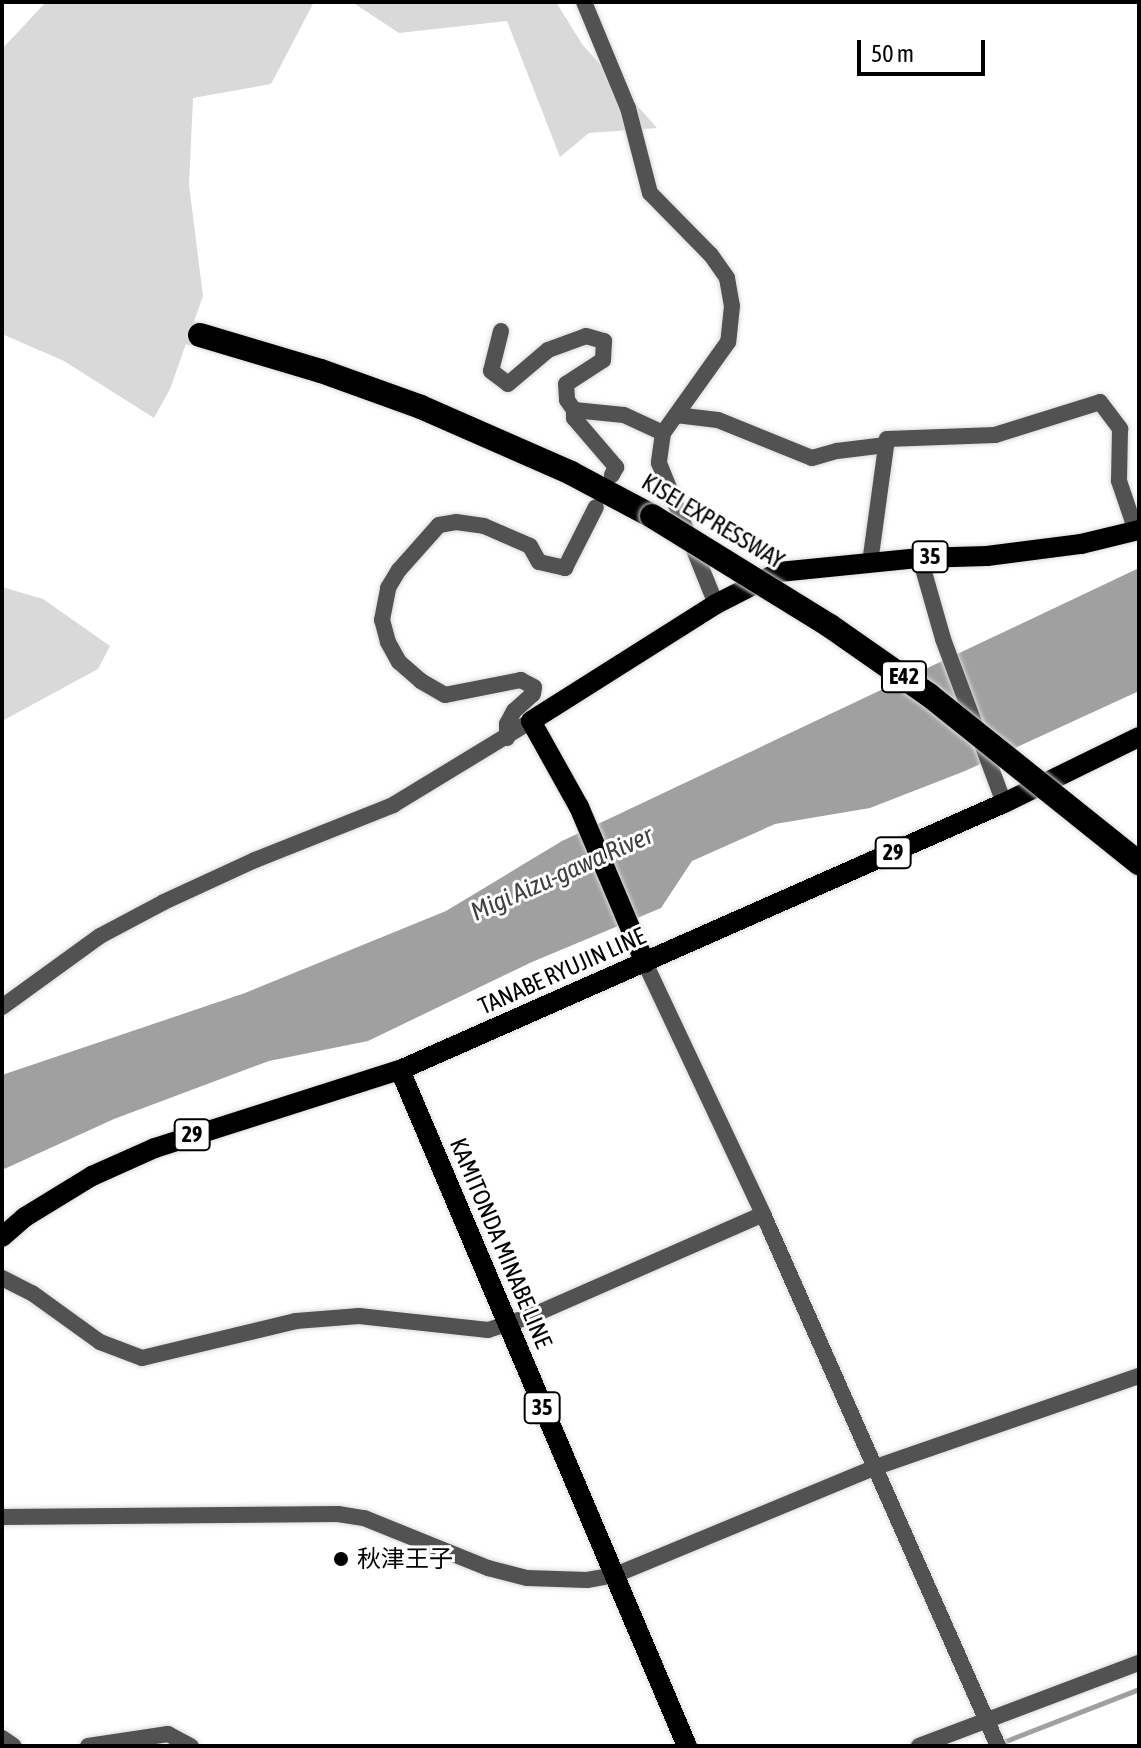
<!DOCTYPE html>
<html>
<head>
<meta charset="utf-8">
<style>
	body { margin:0 }
	#map { position:relative; width:1141px; height:1748px; overflow:hidden; background:#fff; font-family:"Asap Condensed","Noto Sans JP",sans-serif }
	div>[style] { position:absolute }
	.green>* { inset:0; background:#d9d9d9 }
	.water>* { inset:0; background:#a0a0a0 }
	.stream>* { height:5px; margin:-2.5px; padding:0 2.5px; transform-origin:2.5px; border-radius:2.5px; background:#a0a0a0 }
	.motorway-tunnel>* { height:24px; margin-top:-12px; transform-origin:0; background:repeating-linear-gradient(90deg,#d9d9d9 0 24px,transparent 0 36px) }
	.roads { filter:drop-shadow(0 0 2px #dbdbdb) drop-shadow(0 0 2px #dbdbdb) }
	.minor>* { height:16px; margin:-8px; padding:0 8px; transform-origin:8px; border-radius:8px; background:#525252 }
	.tertiary>* { height:16px; margin:-8px; padding:0 8px; transform-origin:8px; border-radius:8px; background:#525252 }
	.primary>* { height:20px; margin:-10px; padding:0 10px; transform-origin:10px; border-radius:10px; background:#000 }
	.motorway>* { height:24px; margin:-12px; padding:0 12px; transform-origin:12px; border-radius:12px; background:#000 }
	.bridges { filter:drop-shadow(0 0 2px #dbdbdb) drop-shadow(0 0 2px #dbdbdb) }
	.motorway-bridge>* { height:24px; margin:-12px; padding:0 12px; transform-origin:12px; border-radius:12px; background:#000 }
	.dots>* { width:22px; height:22px; translate:-50% -50%; box-sizing:border-box; border:4px solid #fff; border-radius:50% }
	span { translate:-50% -50%; white-space:nowrap; text-align:center; line-height:1.15; -webkit-text-stroke:6px #fff; paint-order:stroke }
	.shield-label span { padding:2px 6px; background:#fff; border:2px solid; border-radius:6px; -webkit-text-stroke-width:0 }
	.shield-label { font-size:22px; color:#000; font-weight:700 }
	.street-label { font-size:24px; color:#000 }
	.poi-label { font-size:24px; color:#000 }
	.left { translate:0 -50%; text-align:left }
	.water-label { font-size:26px; color:#414141; font-style:italic }
	.frame { position:absolute; inset:0; border:4px solid #000; pointer-events:none }
	.scale { position:absolute; left:857px; top:40px; width:128px; height:36px; box-sizing:border-box; border:4px solid #000; border-top:0; padding-left:10px; font-size:24px; line-height:28px; white-space:nowrap; color:#000; -webkit-text-stroke:6px #fff; paint-order:stroke }
</style>
</head>
<body>
<div id="map">
	<div class="green">
		<i style="clip-path:polygon(46px 2px,314px 2px,271px 84px,193px 98px,189px 185px,203px 296px,170px 389px,154px 418px,64px 361px,2px 334px,2px 49px)"></i>
		<i style="clip-path:polygon(352px 2px,556px 2px,582px 44px,657px 128px,589px 133px,560px 157px,507px 21px,399px 33px)"></i>
		<i style="clip-path:polygon(2px 587px,43px 599px,110px 646px,98px 669px,2px 721px)"></i>
	</div>
	<div class="water">
		<i style="clip-path:polygon(1139px 568px,1139px 691px,965px 771px,870px 808px,775px 824px,692px 861px,661px 908px,532px 962px,368px 1041px,269px 1061px,114px 1119px,2px 1170px,2px 1075px,245px 993px,446px 911px,562px 841px)"></i>
	</div>
	<div class="stream">
		<i style="left:998px;top:1744px;width:151px;rotate:-21.3deg"></i>
	</div>
	<div class="motorway-tunnel">
		<i style="left:2px;top:294px;width:202px;rotate:11.7deg"></i>
	</div>
	<div class="roads">
		<div class="minor">
			<i style="left:584px;top:2px;width:115px;rotate:67.5deg"></i>
			<i style="left:628px;top:108px;width:88px;rotate:75.5deg"></i>
			<i style="left:650px;top:193px;width:87px;rotate:45.5deg"></i>
			<i style="left:711px;top:255px;width:28px;rotate:55deg"></i>
			<i style="left:727px;top:278px;width:28px;rotate:80deg"></i>
			<i style="left:732px;top:306px;width:36px;rotate:96deg"></i>
			<i style="left:728px;top:342px;width:112px;rotate:125.5deg"></i>
			<i style="left:663px;top:433px;width:30px;rotate:98deg"></i>
			<i style="left:659px;top:463px;width:152px;rotate:68deg"></i>
			<i style="left:501px;top:331px;width:41px;rotate:104deg"></i>
			<i style="left:491px;top:371px;width:21px;rotate:37deg"></i>
			<i style="left:508px;top:384px;width:52px;rotate:-40.4deg"></i>
			<i style="left:548px;top:350px;width:40px;rotate:-20.2deg"></i>
			<i style="left:586px;top:336px;width:19px;rotate:16deg"></i>
			<i style="left:604px;top:341px;width:19px;rotate:93deg"></i>
			<i style="left:603px;top:360px;width:44px;rotate:147deg"></i>
			<i style="left:566px;top:384px;width:16px;rotate:86deg"></i>
			<i style="left:567px;top:400px;width:12px;rotate:55deg"></i>
			<i style="left:574px;top:410px;width:50px;rotate:5.7deg"></i>
			<i style="left:624px;top:415px;width:43px;rotate:24.8deg"></i>
			<i style="left:574px;top:410px;width:8px;rotate:90deg"></i>
			<i style="left:574px;top:418px;width:65px;rotate:49.4deg"></i>
			<i style="left:616px;top:467px;width:9px;rotate:117deg"></i>
			<i style="left:676px;top:415px;width:42px;rotate:6.8deg"></i>
			<i style="left:718px;top:420px;width:101px;rotate:22deg"></i>
			<i style="left:812px;top:458px;width:26px;rotate:-16deg"></i>
			<i style="left:837px;top:451px;width:49px;rotate:-7deg"></i>
			<i style="left:920px;top:558px;width:84px;rotate:74.1deg"></i>
			<i style="left:943px;top:639px;width:175px;rotate:69.6deg"></i>
			<i style="left:870px;top:563px;width:125px;rotate:-82.2deg"></i>
			<i style="left:887px;top:439px;width:108px;rotate:-2.1deg"></i>
			<i style="left:995px;top:435px;width:110px;rotate:-17.4deg"></i>
			<i style="left:1100px;top:402px;width:34px;rotate:53deg"></i>
			<i style="left:1120px;top:429px;width:52px;rotate:91.1deg"></i>
			<i style="left:1119px;top:481px;width:53px;rotate:71.2deg"></i>
			<i style="left:507px;top:738px;width:14px;rotate:-90deg"></i>
			<i style="left:507px;top:724px;width:15px;rotate:-62deg"></i>
			<i style="left:514px;top:711px;width:25px;rotate:-42deg"></i>
			<i style="left:533px;top:694px;width:7px;rotate:-82deg"></i>
			<i style="left:534px;top:687px;width:15px;rotate:-152deg"></i>
			<i style="left:521px;top:680px;width:77px;rotate:168.8deg"></i>
			<i style="left:445px;top:695px;width:28px;rotate:-150deg"></i>
			<i style="left:421px;top:681px;width:29px;rotate:-139deg"></i>
			<i style="left:399px;top:662px;width:23px;rotate:-119deg"></i>
			<i style="left:388px;top:642px;width:23px;rotate:-105deg"></i>
			<i style="left:382px;top:620px;width:33px;rotate:-79deg"></i>
			<i style="left:388px;top:588px;width:21px;rotate:-59deg"></i>
			<i style="left:399px;top:570px;width:60px;rotate:-48.4deg"></i>
			<i style="left:439px;top:525px;width:17px;rotate:-10deg"></i>
			<i style="left:456px;top:522px;width:28px;rotate:8deg"></i>
			<i style="left:484px;top:526px;width:50px;rotate:23.5deg"></i>
			<i style="left:530px;top:546px;width:18px;rotate:61deg"></i>
			<i style="left:539px;top:562px;width:27px;rotate:13deg"></i>
			<i style="left:565px;top:568px;width:68px;rotate:-63.1deg"></i>
			<i style="left:645px;top:963px;width:277px;rotate:64.8deg"></i>
			<i style="left:763px;top:1214px;width:582px;rotate:66.17deg"></i>
			<i style="left:2px;top:1278px;width:34px;rotate:27deg"></i>
			<i style="left:32px;top:1293px;width:84px;rotate:35.8deg"></i>
			<i style="left:100px;top:1342px;width:45px;rotate:20.9deg"></i>
			<i style="left:142px;top:1358px;width:158px;rotate:-13.5deg"></i>
			<i style="left:296px;top:1321px;width:63px;rotate:-4.5deg"></i>
			<i style="left:359px;top:1316px;width:130px;rotate:6.2deg"></i>
			<i style="left:488px;top:1330px;width:45px;rotate:-18deg"></i>
			<i style="left:531px;top:1316px;width:253px;rotate:-23.7deg"></i>
			<i style="left:2px;top:1517px;width:336px;rotate:-0.5deg"></i>
			<i style="left:338px;top:1514px;width:26px;rotate:9deg"></i>
			<i style="left:364px;top:1518px;width:134px;rotate:22deg"></i>
			<i style="left:488px;top:1568px;width:40px;rotate:14.4deg"></i>
			<i style="left:527px;top:1578px;width:60px;rotate:1.9deg"></i>
			<i style="left:587px;top:1580px;width:28px;rotate:-10deg"></i>
			<i style="left:615px;top:1575px;width:282px;rotate:-22.5deg"></i>
			<i style="left:876px;top:1467px;width:278px;rotate:-19.1deg"></i>
			<i style="left:2px;top:1738px;width:14px;rotate:34deg"></i>
			<i style="left:88px;top:1746px;width:81px;rotate:-8.5deg"></i>
			<i style="left:168px;top:1734px;width:26px;rotate:28deg"></i>
			<i style="left:919px;top:1746px;width:235px;rotate:-20.7deg"></i>
		</div>
		<div class="tertiary">
			<i style="left:2px;top:1007px;width:121px;rotate:-35.9deg"></i>
			<i style="left:100px;top:936px;width:72px;rotate:-28deg"></i>
			<i style="left:164px;top:902px;width:100px;rotate:-24.8deg"></i>
			<i style="left:255px;top:860px;width:149px;rotate:-21.7deg"></i>
			<i style="left:393px;top:805px;width:162px;rotate:-31.3deg"></i>
		</div>
		<div class="primary">
			<i style="left:645px;top:963px;width:169px;rotate:-112.9deg"></i>
			<i style="left:579px;top:807px;width:98px;rotate:-119.2deg"></i>
			<i style="left:531px;top:721px;width:219px;rotate:-32.3deg"></i>
			<i style="left:716px;top:604px;width:71px;rotate:-26.9deg"></i>
			<i style="left:779px;top:572px;width:142px;rotate:-5.7deg"></i>
			<i style="left:920px;top:558px;width:67px;rotate:-1.7deg"></i>
			<i style="left:987px;top:556px;width:95px;rotate:-7.3deg"></i>
			<i style="left:1081px;top:544px;width:60px;rotate:-13.6deg"></i>
			<i style="left:400px;top:1070px;width:734px;rotate:67deg"></i>
			<i style="left:2px;top:1237px;width:30px;rotate:-41deg"></i>
			<i style="left:25px;top:1217px;width:79px;rotate:-31.5deg"></i>
			<i style="left:92px;top:1176px;width:69px;rotate:-24deg"></i>
			<i style="left:155px;top:1148px;width:257px;rotate:-17.7deg"></i>
			<i style="left:400px;top:1070px;width:660px;rotate:-23.85deg"></i>
			<i style="left:1004px;top:803px;width:150px;rotate:-26.1deg"></i>
		</div>
		<div class="motorway">
			<i style="left:200px;top:335px;width:126px;rotate:16.6deg"></i>
			<i style="left:321px;top:371px;width:106px;rotate:19.8deg"></i>
			<i style="left:421px;top:407px;width:164px;rotate:23.7deg"></i>
			<i style="left:571px;top:473px;width:92px;rotate:28deg"></i>
		</div>
	</div>
	<div class="bridges">
		<div class="motorway-bridge">
			<i style="left:652px;top:516px;width:209px;rotate:31.7deg"></i>
			<i style="left:830px;top:626px;width:121px;rotate:34.9deg"></i>
			<i style="left:929px;top:695px;width:269px;rotate:38.7deg"></i>
		</div>
	</div>
	<div class="dots">
		<i style="left:341px;top:1559px;background:#000"></i>
	</div>
	<div class="shield-label">
		<span style="left:930px;top:557px">35</span>
		<span style="left:904px;top:677px">E42</span>
		<span style="left:893px;top:853px">29</span>
		<span style="left:192px;top:1135px">29</span>
		<span style="left:542px;top:1408px">35</span>
	</div>
	<div class="street-label">
		<span style="left:713px;top:521px;rotate:31deg">KISEI EXPRESSWAY</span>
		<span style="left:562px;top:971px;rotate:-24deg">TANABE RYUJIN LINE</span>
		<span style="left:501px;top:1243px;rotate:67deg">KAMITONDA MINABE LINE</span>
	</div>
	<div class="poi-label">
		<span class="left" style="left:357px;top:1559px">秋津王子</span>
	</div>
	<div class="water-label">
		<span style="left:562px;top:874px;rotate:-24deg">Migi Aizu-gawa River</span>
	</div>
	<div class="frame"></div>
	<div class="scale">50 m</div>
</div>
</body>
</html>
